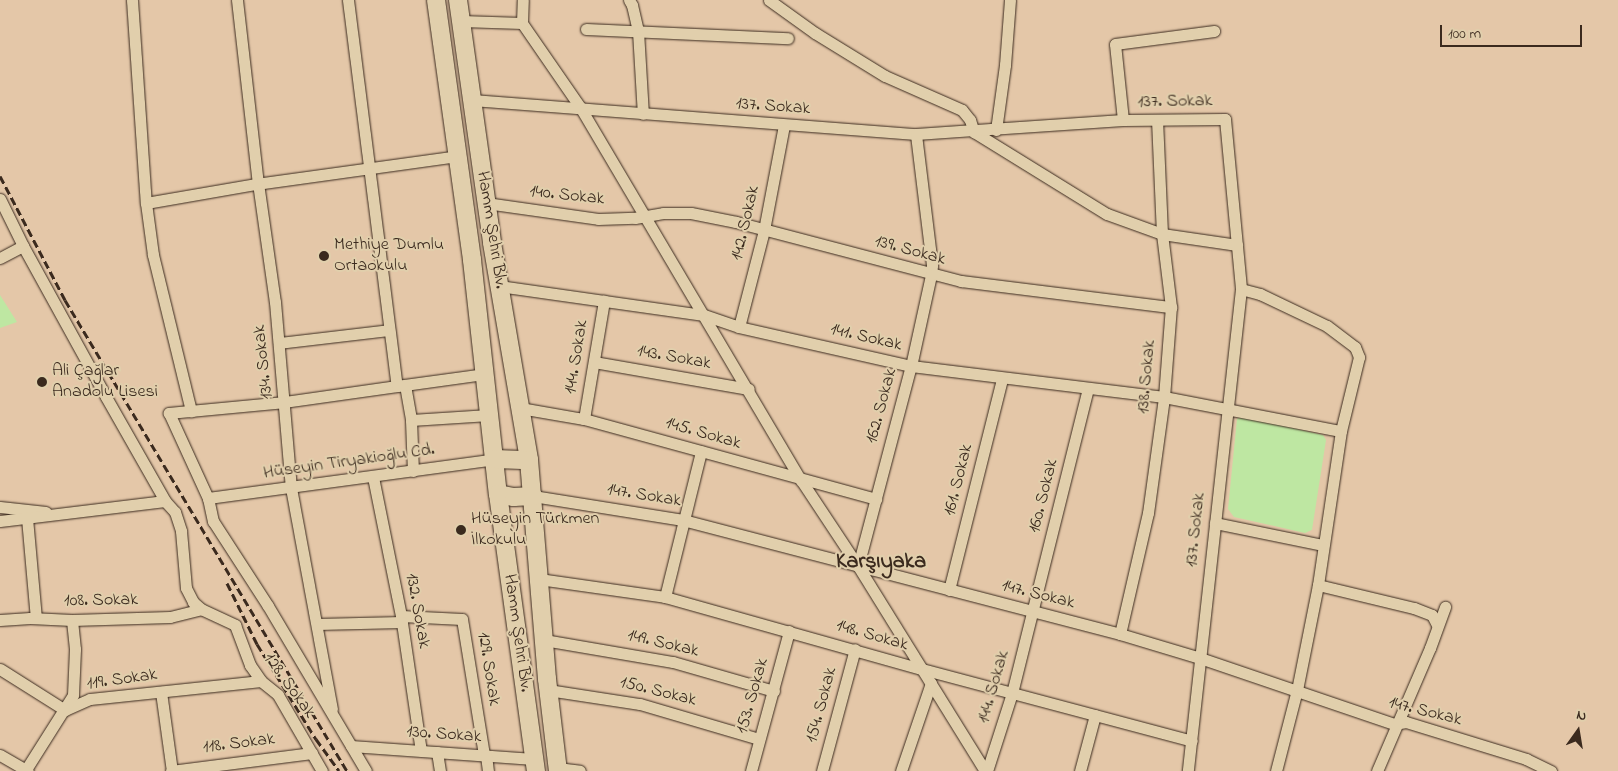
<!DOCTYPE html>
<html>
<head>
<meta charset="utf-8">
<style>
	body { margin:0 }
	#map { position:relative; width:1618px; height:771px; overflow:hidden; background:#e4c7a8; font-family:"Indie Flower",sans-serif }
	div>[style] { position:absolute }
	.green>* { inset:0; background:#bee7a2 }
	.roads { filter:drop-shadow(0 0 1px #3b2a1e) drop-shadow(0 0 1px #3b2a1e) }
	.minor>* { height:11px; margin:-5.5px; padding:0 5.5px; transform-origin:5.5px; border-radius:5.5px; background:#e1cfac }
	.primary>* { height:18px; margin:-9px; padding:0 9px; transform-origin:9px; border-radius:9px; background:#e1cfac }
	.rail>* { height:3px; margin-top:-1.5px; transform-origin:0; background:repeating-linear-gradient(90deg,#3b2a1e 0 8px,transparent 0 12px) }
	.dots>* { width:14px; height:14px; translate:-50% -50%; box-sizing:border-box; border:2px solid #e1cfac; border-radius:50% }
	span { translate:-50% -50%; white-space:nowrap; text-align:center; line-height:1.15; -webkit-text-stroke:4px #e1cfac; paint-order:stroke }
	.street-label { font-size:18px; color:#3b2a1e }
	.poi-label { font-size:18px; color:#3b2a1e }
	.left { translate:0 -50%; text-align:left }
	.district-label { font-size:22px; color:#3b2a1e; font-weight:700 }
	.north { position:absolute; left:1553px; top:706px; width:50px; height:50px; -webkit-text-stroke:4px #e1cfac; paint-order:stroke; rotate:13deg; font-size:14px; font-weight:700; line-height:20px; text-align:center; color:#3b2a1e }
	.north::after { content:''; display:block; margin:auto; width:18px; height:22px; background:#3b2a1e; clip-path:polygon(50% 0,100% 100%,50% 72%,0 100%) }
	.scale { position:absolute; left:1440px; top:25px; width:142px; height:22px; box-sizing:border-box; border:2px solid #3b2a1e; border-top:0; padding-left:6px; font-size:15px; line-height:18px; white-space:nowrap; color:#3b2a1e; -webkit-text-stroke:4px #e1cfac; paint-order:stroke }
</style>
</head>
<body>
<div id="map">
	<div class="green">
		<i style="clip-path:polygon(0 295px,17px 322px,0 328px)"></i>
		<i style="clip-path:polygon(1241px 416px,1323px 435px,1326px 440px,1312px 530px,1305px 533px,1234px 517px,1228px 509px,1237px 419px)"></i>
	</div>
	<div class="roads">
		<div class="minor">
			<i style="left:132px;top:0;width:203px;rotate:86.1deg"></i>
			<i style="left:146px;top:203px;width:112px;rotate:-9.8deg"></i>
			<i style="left:256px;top:184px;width:203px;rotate:-7.9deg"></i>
			<i style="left:237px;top:0;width:184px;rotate:83.5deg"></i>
			<i style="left:258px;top:183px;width:120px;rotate:81.9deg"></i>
			<i style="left:275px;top:302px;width:187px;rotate:85.1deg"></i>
			<i style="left:291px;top:488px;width:225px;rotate:79.5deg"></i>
			<i style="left:348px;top:0;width:389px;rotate:82.8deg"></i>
			<i style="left:397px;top:386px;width:113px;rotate:171.9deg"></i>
			<i style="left:285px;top:402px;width:117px;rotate:174.6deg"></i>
			<i style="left:169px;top:413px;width:94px;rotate:65.4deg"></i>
			<i style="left:208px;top:498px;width:24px;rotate:78deg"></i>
			<i style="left:213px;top:521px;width:101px;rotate:57.1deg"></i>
			<i style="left:268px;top:606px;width:192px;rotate:59.3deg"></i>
			<i style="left:629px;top:0;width:6px;rotate:59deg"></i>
			<i style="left:632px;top:5px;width:27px;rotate:77deg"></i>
			<i style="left:638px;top:31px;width:83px;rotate:86.6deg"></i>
			<i style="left:769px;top:0;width:57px;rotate:35.7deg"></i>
			<i style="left:815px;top:33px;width:82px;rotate:31.6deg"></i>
			<i style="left:885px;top:76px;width:84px;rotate:23.8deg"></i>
			<i style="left:962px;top:110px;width:13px;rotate:51deg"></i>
			<i style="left:970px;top:120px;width:13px;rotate:72deg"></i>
			<i style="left:974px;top:132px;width:156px;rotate:31.7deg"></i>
			<i style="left:1107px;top:214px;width:59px;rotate:20deg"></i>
			<i style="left:1162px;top:234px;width:76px;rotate:8.3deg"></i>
			<i style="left:461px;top:21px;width:61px;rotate:1.9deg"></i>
			<i style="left:522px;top:23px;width:102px;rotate:55.4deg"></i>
			<i style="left:580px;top:107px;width:434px;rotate:59.4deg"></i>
			<i style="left:801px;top:480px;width:103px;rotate:56.5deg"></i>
			<i style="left:858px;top:566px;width:241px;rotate:58.2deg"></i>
			<i style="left:522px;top:23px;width:23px;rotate:-88deg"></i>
			<i style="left:586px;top:29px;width:202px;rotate:2.6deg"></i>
			<i style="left:472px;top:100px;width:445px;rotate:4.4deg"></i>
			<i style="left:916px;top:134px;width:207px;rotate:-3.9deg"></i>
			<i style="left:1123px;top:120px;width:102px;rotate:-0.6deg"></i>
			<i style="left:1225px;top:119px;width:171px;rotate:84.6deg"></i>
			<i style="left:1241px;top:289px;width:485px;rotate:96.3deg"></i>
			<i style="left:1123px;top:120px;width:76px;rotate:-96deg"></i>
			<i style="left:1115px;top:44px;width:100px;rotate:-7.5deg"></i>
			<i style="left:996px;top:130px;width:66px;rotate:-82.1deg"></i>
			<i style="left:1005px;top:65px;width:65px;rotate:-85.6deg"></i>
			<i style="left:0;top:199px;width:52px;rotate:63.9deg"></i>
			<i style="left:23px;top:246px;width:172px;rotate:61.2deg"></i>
			<i style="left:106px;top:397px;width:120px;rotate:60.4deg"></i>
			<i style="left:165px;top:501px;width:15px;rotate:48deg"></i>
			<i style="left:175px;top:512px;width:20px;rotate:72deg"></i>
			<i style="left:181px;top:531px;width:57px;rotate:85deg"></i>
			<i style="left:186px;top:588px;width:16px;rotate:63deg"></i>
			<i style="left:193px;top:602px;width:11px;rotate:41deg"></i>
			<i style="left:201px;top:609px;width:38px;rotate:25deg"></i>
			<i style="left:235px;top:625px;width:43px;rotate:69.4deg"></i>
			<i style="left:250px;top:665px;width:19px;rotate:55deg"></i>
			<i style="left:261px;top:681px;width:22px;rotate:39deg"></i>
			<i style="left:278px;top:695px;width:88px;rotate:59.9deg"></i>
			<i style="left:146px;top:203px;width:52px;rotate:82.3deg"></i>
			<i style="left:153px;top:255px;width:161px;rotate:76.3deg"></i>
			<i style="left:486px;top:203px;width:113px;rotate:8.1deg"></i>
			<i style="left:598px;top:219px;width:37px;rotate:-2deg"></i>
			<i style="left:635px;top:218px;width:28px;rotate:-10deg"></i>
			<i style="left:663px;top:213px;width:28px"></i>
			<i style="left:691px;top:213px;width:46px;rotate:11.3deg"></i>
			<i style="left:736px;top:222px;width:233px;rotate:14.7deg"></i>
			<i style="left:961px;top:281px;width:212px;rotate:7.1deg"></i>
			<i style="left:0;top:258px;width:26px;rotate:-28deg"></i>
			<i style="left:499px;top:286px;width:207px;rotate:8.1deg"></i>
			<i style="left:704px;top:315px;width:37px;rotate:19deg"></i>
			<i style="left:739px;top:327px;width:176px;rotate:12.8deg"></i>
			<i style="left:911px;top:366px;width:255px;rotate:7deg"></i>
			<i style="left:1164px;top:397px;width:180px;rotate:10.9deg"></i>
			<i style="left:1241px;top:289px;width:20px;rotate:15deg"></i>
			<i style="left:1260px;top:294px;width:74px;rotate:25.5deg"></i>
			<i style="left:1327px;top:326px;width:35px;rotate:37deg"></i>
			<i style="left:1355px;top:347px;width:11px;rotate:68deg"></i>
			<i style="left:1359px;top:357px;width:76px;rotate:103.7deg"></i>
			<i style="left:1341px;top:431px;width:156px;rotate:98.5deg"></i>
			<i style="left:739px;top:327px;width:100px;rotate:-75.5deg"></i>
			<i style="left:764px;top:230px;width:107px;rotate:-79.2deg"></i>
			<i style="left:279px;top:343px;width:111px;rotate:-6.7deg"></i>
			<i style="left:594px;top:362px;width:157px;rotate:9.9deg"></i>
			<i style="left:405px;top:385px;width:36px;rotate:80deg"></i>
			<i style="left:411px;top:420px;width:51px;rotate:87.8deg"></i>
			<i style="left:397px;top:386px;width:89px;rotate:-7.8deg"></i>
			<i style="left:520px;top:408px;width:65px;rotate:9.8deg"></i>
			<i style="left:584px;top:419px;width:303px;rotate:15.3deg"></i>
			<i style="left:584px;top:419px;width:120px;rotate:-80.4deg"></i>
			<i style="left:411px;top:420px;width:78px;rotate:-3.7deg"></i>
			<i style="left:373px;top:477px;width:142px;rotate:78.6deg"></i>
			<i style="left:401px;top:616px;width:136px;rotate:81.6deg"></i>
			<i style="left:533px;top:496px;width:152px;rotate:9.1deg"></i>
			<i style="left:683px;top:520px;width:452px;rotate:14.6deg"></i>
			<i style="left:1120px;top:634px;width:84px;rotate:16.7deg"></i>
			<i style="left:1200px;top:658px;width:205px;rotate:18.8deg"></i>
			<i style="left:1394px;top:724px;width:12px;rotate:-9deg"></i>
			<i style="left:1406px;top:722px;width:126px;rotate:17.1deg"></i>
			<i style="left:1526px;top:759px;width:28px;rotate:26deg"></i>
			<i style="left:208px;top:498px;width:290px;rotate:-7.7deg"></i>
			<i style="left:0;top:507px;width:46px;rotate:6.2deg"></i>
			<i style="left:27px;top:518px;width:100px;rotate:84.9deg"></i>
			<i style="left:0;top:521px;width:166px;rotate:-6.9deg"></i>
			<i style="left:1215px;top:523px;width:110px;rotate:11.5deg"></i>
			<i style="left:858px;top:566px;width:207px;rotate:-75.2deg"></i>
			<i style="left:911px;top:366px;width:93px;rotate:-77.6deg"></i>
			<i style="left:931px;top:275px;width:10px;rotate:-84deg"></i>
			<i style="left:932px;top:265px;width:132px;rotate:-97deg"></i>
			<i style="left:539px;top:579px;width:127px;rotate:8.1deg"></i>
			<i style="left:665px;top:597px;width:267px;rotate:15.7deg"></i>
			<i style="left:922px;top:669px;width:279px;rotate:14.9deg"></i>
			<i style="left:949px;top:590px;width:218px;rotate:-75.9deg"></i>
			<i style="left:665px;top:597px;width:150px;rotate:-76.1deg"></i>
			<i style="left:401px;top:616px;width:61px;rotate:2.8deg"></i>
			<i style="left:462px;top:619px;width:138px;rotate:80.8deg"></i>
			<i style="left:0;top:620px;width:30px;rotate:-4deg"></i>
			<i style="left:30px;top:618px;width:42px;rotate:2.7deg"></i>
			<i style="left:72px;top:620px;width:98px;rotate:-1.8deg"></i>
			<i style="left:170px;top:617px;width:32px;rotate:-14deg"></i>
			<i style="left:317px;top:624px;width:85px;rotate:-1.3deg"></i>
			<i style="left:1120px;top:634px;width:124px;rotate:-77deg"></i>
			<i style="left:1148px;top:513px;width:117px;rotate:-82.1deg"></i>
			<i style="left:1164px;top:397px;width:90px;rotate:-85.6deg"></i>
			<i style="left:1171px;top:307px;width:74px;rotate:-97deg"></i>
			<i style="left:1162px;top:234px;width:114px;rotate:-92.5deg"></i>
			<i style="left:544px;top:640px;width:131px;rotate:9.7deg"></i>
			<i style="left:673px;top:662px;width:105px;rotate:16deg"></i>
			<i style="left:0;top:669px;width:77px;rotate:32.2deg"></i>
			<i style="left:65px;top:710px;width:27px;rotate:-24deg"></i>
			<i style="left:90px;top:699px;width:172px;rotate:-6deg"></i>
			<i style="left:548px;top:690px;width:93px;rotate:8.7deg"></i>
			<i style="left:640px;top:704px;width:124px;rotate:16.4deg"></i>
			<i style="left:161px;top:692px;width:80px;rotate:82.1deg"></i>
			<i style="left:351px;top:746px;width:183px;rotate:4.1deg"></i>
			<i style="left:437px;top:752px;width:19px;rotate:81deg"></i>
			<i style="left:0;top:755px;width:32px;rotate:30deg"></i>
			<i style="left:486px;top:755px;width:16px;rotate:83deg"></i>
			<i style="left:557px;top:768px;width:23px;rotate:7deg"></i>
			<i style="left:25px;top:771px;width:90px;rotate:-57.7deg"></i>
			<i style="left:73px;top:695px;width:46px;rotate:-87.5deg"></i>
			<i style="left:75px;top:649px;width:29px;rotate:-96deg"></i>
			<i style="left:171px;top:771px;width:142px;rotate:-7.3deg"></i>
			<i style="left:751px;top:771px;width:145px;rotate:-74.8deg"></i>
			<i style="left:822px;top:771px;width:126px;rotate:-74.9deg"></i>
			<i style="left:901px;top:771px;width:93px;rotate:-71.2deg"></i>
			<i style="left:987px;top:771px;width:82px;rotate:-72.2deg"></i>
			<i style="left:1012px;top:693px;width:313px;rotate:-76deg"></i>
			<i style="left:1080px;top:771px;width:58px;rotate:-75deg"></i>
			<i style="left:1276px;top:771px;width:84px;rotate:-75.5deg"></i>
			<i style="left:1297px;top:690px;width:107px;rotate:-78.7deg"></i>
			<i style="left:1318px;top:585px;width:99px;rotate:13.5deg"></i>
			<i style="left:1414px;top:608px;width:19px;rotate:21deg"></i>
			<i style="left:1432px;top:615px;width:11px;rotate:63deg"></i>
			<i style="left:1377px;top:771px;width:134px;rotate:-66.7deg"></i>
			<i style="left:1430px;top:648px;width:44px;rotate:-69.9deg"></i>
		</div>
		<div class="primary">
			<i style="left:436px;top:0;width:262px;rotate:82.1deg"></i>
			<i style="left:472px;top:260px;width:235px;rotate:83.7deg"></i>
			<i style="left:498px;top:494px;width:280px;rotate:82.2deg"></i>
			<i style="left:458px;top:0;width:245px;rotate:82deg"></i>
			<i style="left:492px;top:243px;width:220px;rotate:80.3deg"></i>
			<i style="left:529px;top:460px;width:220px;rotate:85.3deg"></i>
			<i style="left:547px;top:679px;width:93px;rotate:83.2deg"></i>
			<i style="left:495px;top:459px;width:34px;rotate:2deg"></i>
			<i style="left:498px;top:494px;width:16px;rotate:11deg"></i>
			<i style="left:514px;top:497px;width:19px;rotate:-3deg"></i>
		</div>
	</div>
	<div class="rail">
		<i style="left:0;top:176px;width:140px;rotate:62.3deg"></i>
		<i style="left:65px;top:300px;width:549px;rotate:59.09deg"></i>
		<i style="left:227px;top:583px;width:68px;rotate:63.8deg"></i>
		<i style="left:257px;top:644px;width:112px;rotate:58.2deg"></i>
		<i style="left:316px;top:739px;width:39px;rotate:54deg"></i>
	</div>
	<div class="dots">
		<i style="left:324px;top:256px;background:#3b2a1e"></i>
		<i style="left:42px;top:382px;background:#3b2a1e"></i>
		<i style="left:461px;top:530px;background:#3b2a1e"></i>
	</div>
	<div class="street-label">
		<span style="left:1175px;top:102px;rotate:-1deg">137. Sokak</span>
		<span style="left:773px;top:107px;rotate:4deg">137. Sokak</span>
		<span style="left:567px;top:196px;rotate:6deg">140. Sokak</span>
		<span style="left:746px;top:223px;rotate:-77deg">142. Sokak</span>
		<span style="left:491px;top:230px;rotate:81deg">Hamm Şehri Blv.</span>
		<span style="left:910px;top:251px;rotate:15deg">139. Sokak</span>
		<span style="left:866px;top:338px;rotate:13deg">141. Sokak</span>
		<span style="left:577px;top:357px;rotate:-81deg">144. Sokak</span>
		<span style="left:674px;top:358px;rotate:10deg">143. Sokak</span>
		<span style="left:264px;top:362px;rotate:-96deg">134. Sokak</span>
		<span style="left:1147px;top:377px;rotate:-85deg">138. Sokak</span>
		<span style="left:882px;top:406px;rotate:-75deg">162. Sokak</span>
		<span style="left:703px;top:434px;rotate:16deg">145. Sokak</span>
		<span style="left:349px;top:462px;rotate:-8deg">Hüseyin Tiryakioğlu Cd.</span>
		<span style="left:959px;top:480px;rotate:-76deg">161. Sokak</span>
		<span style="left:644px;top:496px;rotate:9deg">147. Sokak</span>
		<span style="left:1044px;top:496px;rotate:-76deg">160. Sokak</span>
		<span style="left:1196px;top:530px;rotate:-84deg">137. Sokak</span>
		<span style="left:1038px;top:595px;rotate:14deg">147. Sokak</span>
		<span style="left:101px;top:601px;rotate:-1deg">108. Sokak</span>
		<span style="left:417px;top:611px;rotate:80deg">132. Sokak</span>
		<span style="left:517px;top:633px;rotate:82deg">Hamm Şehri Blv.</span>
		<span style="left:872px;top:636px;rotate:16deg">148. Sokak</span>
		<span style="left:663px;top:644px;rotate:13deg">149. Sokak</span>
		<span style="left:488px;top:669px;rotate:81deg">129. Sokak</span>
		<span style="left:122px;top:680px;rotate:-8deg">119. Sokak</span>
		<span style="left:289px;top:686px;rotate:54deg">128. Sokak</span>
		<span style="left:994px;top:687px;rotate:-74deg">144. Sokak</span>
		<span style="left:658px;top:692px;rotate:14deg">150. Sokak</span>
		<span style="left:753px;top:696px;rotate:-74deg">153. Sokak</span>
		<span style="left:822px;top:705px;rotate:-75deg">154. Sokak</span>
		<span style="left:1425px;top:712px;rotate:14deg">147. Sokak</span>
		<span style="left:444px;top:735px;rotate:4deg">130. Sokak</span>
		<span style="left:239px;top:744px;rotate:-7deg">118. Sokak</span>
	</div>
	<div class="poi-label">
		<span class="left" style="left:334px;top:256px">Methiye Dumlu<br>Ortaokulu</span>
		<span class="left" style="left:52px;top:382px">Ali Çağlar<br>Anadolu Lisesi</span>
		<span class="left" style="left:471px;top:530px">Hüseyin Türkmen<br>İlkokulu</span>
	</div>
	<div class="district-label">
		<span style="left:881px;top:563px">Karşıyaka</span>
	</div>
	<div class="north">N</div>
	<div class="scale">100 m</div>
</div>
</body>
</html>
